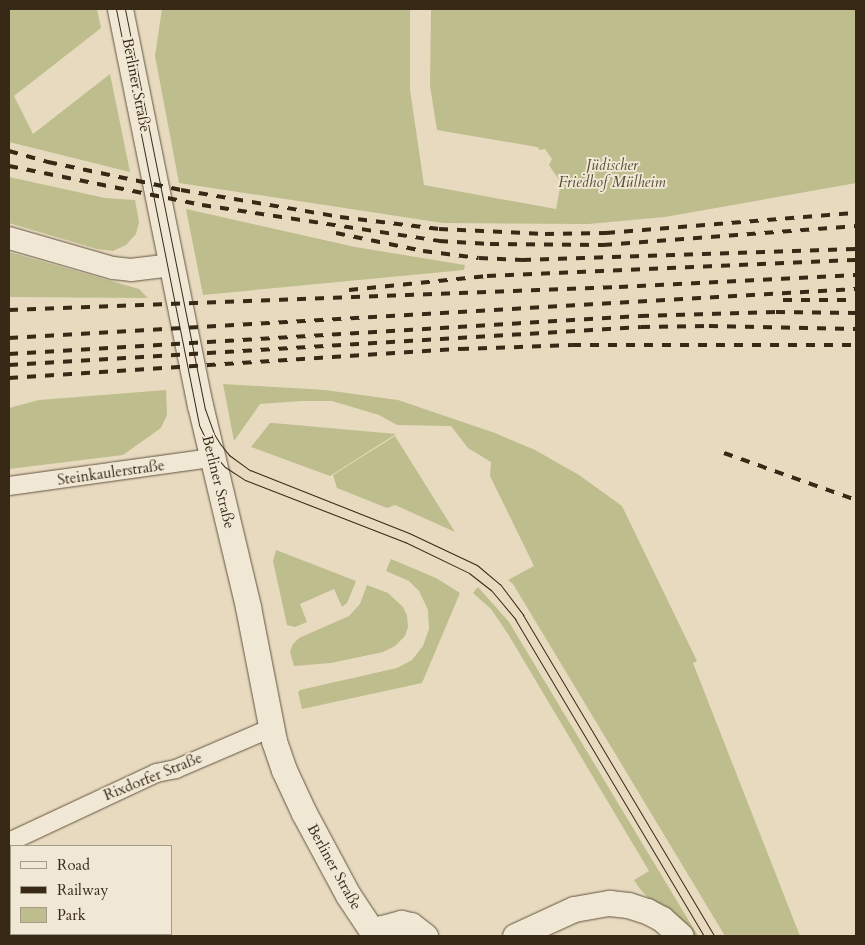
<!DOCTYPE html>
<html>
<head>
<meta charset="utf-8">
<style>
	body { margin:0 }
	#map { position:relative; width:865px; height:945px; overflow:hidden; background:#e8dabf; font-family:Cardo,serif }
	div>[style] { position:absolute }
	.green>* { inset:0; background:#bdbd8d }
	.roads { filter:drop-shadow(0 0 1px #635540) drop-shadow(0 0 1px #635540) }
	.minor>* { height:18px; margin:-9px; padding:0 9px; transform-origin:9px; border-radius:9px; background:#f0e7d5 }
	.tertiary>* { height:22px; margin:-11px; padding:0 11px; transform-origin:11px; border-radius:11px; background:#f0e7d5 }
	.secondary>* { height:25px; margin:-12.5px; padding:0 12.5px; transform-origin:12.5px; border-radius:12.5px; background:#f0e7d5 }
	.tram>* { height:1px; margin:-0.5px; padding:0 0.5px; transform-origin:0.5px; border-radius:0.5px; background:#372916 }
	.rail>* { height:4px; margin-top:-2px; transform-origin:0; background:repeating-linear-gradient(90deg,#372916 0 9px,transparent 0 18px) }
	span { translate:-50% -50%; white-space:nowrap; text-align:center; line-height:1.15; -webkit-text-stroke:4px #f0e7d5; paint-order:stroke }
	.street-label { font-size:15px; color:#372916 }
	.park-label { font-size:15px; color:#584e34; font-style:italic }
	.frame { position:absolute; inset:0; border:10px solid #372916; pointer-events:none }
	.legend { position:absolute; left:10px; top:845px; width:162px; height:90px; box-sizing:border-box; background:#f0e7d5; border:1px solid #a69b89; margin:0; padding:6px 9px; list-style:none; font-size:15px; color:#372916 }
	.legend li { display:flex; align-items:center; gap:10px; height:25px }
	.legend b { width:25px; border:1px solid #a69b89 }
</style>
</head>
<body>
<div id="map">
	<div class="green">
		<i style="clip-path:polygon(9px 9px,97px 9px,101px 28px,14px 96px,33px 134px,110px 74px,130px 172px,9px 142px)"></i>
		<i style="clip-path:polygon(162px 9px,410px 9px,410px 90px,424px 185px,556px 209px,561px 183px,549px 165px,552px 159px,545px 149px,540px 150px,537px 147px,437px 130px,430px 86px,431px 9px,856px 9px,856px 183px,665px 217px,588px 224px,443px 223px,179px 183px,155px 56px)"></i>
		<i style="clip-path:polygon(9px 177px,105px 198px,135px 200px,139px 222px,136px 234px,126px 245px,113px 251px,97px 249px,9px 223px)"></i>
		<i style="clip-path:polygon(186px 209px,355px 247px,465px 265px,464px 270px,203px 295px)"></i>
		<i style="clip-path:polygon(9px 252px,139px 289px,148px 298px,9px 297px)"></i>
		<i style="clip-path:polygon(223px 384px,325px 390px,398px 400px,495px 433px,535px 450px,579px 475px,622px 506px,697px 661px,693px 663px,800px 936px,725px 936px,513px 584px,508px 580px,534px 566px,490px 476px,491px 462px,468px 448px,451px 426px,397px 425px,379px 415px,332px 401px,301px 401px,260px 404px,234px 441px)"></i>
		<i style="clip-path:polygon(166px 390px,167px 415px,161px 428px,123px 455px,9px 469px,9px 408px,39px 400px)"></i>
		<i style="clip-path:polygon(270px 423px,273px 423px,396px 434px,330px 476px,251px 447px)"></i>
		<i style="clip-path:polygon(395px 436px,455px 532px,395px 505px,387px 508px,337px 488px,333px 475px)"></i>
		<i style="clip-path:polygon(276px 550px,356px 581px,347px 603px,342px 607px,334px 589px,300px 604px,307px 622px,295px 627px,287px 625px,273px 561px)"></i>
		<i style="clip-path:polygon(391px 559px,436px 578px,460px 593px,422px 683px,302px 709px,298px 692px,300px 690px,397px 668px,412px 660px,423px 646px,429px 629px,428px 610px,419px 591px,409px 581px,386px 571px)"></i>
		<i style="clip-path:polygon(367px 585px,388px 593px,403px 607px,407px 615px,408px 627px,405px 636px,395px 646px,383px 652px,331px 663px,294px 666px,290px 652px,293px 644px,299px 638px,349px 616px,360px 604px)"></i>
		<i style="clip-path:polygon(478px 587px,509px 622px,698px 936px,694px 936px,682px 921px,651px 901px,640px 889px,634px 880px,649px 871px,508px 634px,491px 609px,473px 593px)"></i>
	</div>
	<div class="roads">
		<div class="minor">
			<i style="left:9px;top:486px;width:205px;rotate:-7.9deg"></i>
			<i style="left:9px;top:842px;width:162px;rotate:-25.1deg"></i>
			<i style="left:156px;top:773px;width:20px;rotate:-11deg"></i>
			<i style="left:176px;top:769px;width:103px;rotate:-23.3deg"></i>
		</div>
		<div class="tertiary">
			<i style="left:9px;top:238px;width:108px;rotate:16.1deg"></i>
			<i style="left:113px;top:268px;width:18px;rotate:6deg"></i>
			<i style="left:131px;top:270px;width:41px;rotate:-7deg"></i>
		</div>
		<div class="secondary">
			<i style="left:120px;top:9px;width:404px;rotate:78.6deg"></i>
			<i style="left:200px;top:405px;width:208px;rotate:76.6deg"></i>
			<i style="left:248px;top:607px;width:136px;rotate:79deg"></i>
			<i style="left:274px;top:741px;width:31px;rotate:71deg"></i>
			<i style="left:284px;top:770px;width:47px;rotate:65.1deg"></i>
			<i style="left:304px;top:813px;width:93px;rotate:61.8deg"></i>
			<i style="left:348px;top:895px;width:47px;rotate:56.3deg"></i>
			<i style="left:373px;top:936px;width:12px;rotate:-42deg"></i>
			<i style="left:382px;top:928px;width:20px;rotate:-15deg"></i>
			<i style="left:401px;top:923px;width:10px;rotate:11deg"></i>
			<i style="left:411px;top:925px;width:18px;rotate:38deg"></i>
			<i style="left:515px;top:936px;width:65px;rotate:-24.6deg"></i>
			<i style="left:574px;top:909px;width:36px;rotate:-10deg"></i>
			<i style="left:609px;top:903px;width:19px;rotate:6deg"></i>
			<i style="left:628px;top:905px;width:20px;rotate:18deg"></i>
			<i style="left:647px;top:911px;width:17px;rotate:28deg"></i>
			<i style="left:662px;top:919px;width:25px;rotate:42deg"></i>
		</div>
	</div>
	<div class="tram">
		<i style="left:116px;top:9px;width:424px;rotate:78.7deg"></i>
		<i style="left:199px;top:425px;width:29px;rotate:65deg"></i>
		<i style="left:211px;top:451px;width:21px;rotate:49deg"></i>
		<i style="left:225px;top:467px;width:24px;rotate:33deg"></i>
		<i style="left:245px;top:480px;width:172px;rotate:21.2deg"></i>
		<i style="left:405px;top:542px;width:71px;rotate:25.8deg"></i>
		<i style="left:469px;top:573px;width:28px;rotate:38deg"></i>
		<i style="left:491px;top:590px;width:38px;rotate:50deg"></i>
		<i style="left:515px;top:619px;width:369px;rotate:59.2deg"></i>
		<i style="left:125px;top:9px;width:408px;rotate:78.7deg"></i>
		<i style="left:205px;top:409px;width:27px;rotate:70deg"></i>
		<i style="left:214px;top:434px;width:13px;rotate:58deg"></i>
		<i style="left:221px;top:445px;width:13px;rotate:51deg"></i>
		<i style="left:229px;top:455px;width:26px;rotate:36deg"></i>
		<i style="left:250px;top:470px;width:171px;rotate:21.6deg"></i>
		<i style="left:409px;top:533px;width:75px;rotate:25.2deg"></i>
		<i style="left:477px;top:565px;width:30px;rotate:40deg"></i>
		<i style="left:500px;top:584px;width:39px;rotate:53deg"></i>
		<i style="left:523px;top:615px;width:374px;rotate:59.2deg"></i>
	</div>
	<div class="rail">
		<i style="left:9px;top:151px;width:41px;rotate:15.8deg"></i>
		<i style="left:48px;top:162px;width:136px;rotate:11.9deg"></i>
		<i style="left:181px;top:190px;width:161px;rotate:9.6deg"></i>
		<i style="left:340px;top:217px;width:100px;rotate:6.9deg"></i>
		<i style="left:439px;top:229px;width:106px;rotate:2.7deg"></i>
		<i style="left:545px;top:234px;width:61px;rotate:-0.9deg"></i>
		<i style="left:606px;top:233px;width:251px;rotate:-4.6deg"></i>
		<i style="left:9px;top:166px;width:197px;rotate:11.4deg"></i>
		<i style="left:202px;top:205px;width:240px;rotate:8.6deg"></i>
		<i style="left:439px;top:241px;width:51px;rotate:3.4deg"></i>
		<i style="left:490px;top:244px;width:113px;rotate:0.5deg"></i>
		<i style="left:603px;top:245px;width:254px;rotate:-4.3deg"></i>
		<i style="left:336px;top:233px;width:89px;rotate:11.7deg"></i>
		<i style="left:423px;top:251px;width:56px;rotate:7.1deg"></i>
		<i style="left:479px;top:258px;width:43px;rotate:2.7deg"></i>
		<i style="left:522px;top:260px;width:334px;rotate:-1.9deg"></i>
		<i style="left:349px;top:290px;width:139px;rotate:-5.8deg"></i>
		<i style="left:487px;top:276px;width:369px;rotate:-2.5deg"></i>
		<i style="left:783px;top:300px;width:73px"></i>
		<i style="left:9px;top:310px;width:610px;rotate:-2.16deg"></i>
		<i style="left:619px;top:287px;width:237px;rotate:-2.9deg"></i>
		<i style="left:9px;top:338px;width:848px;rotate:-3.31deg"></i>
		<i style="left:9px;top:354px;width:632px;rotate:-3.45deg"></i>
		<i style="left:640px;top:316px;width:136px;rotate:-1.7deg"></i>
		<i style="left:776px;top:312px;width:80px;rotate:0.7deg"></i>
		<i style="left:9px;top:365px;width:633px;rotate:-3.44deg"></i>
		<i style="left:641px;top:327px;width:68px;rotate:-0.8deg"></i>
		<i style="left:709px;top:326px;width:147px;rotate:1.2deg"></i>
		<i style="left:9px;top:378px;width:452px;rotate:-3.7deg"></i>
		<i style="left:460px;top:349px;width:112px;rotate:-2deg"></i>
		<i style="left:572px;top:345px;width:284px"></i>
		<i style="left:724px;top:453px;width:140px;rotate:19.6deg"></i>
	</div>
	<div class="street-label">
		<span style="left:136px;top:85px;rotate:79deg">Berliner Straße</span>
		<span style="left:111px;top:473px;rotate:-8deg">Steinkaulerstraße</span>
		<span style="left:218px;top:482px;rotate:76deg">Berliner Straße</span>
		<span style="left:153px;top:777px;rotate:-22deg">Rixdorfer Straße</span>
		<span style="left:334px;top:867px;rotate:61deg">Berliner Straße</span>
	</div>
	<div class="park-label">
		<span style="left:612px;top:174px">Jüdischer<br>Friedhof Mülheim</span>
	</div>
	<div class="frame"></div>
	<ul class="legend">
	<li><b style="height:6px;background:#f0e7d5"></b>Road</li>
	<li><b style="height:6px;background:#372916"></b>Railway</li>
	<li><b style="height:14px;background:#bdbd8d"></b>Park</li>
	</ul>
</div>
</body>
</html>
